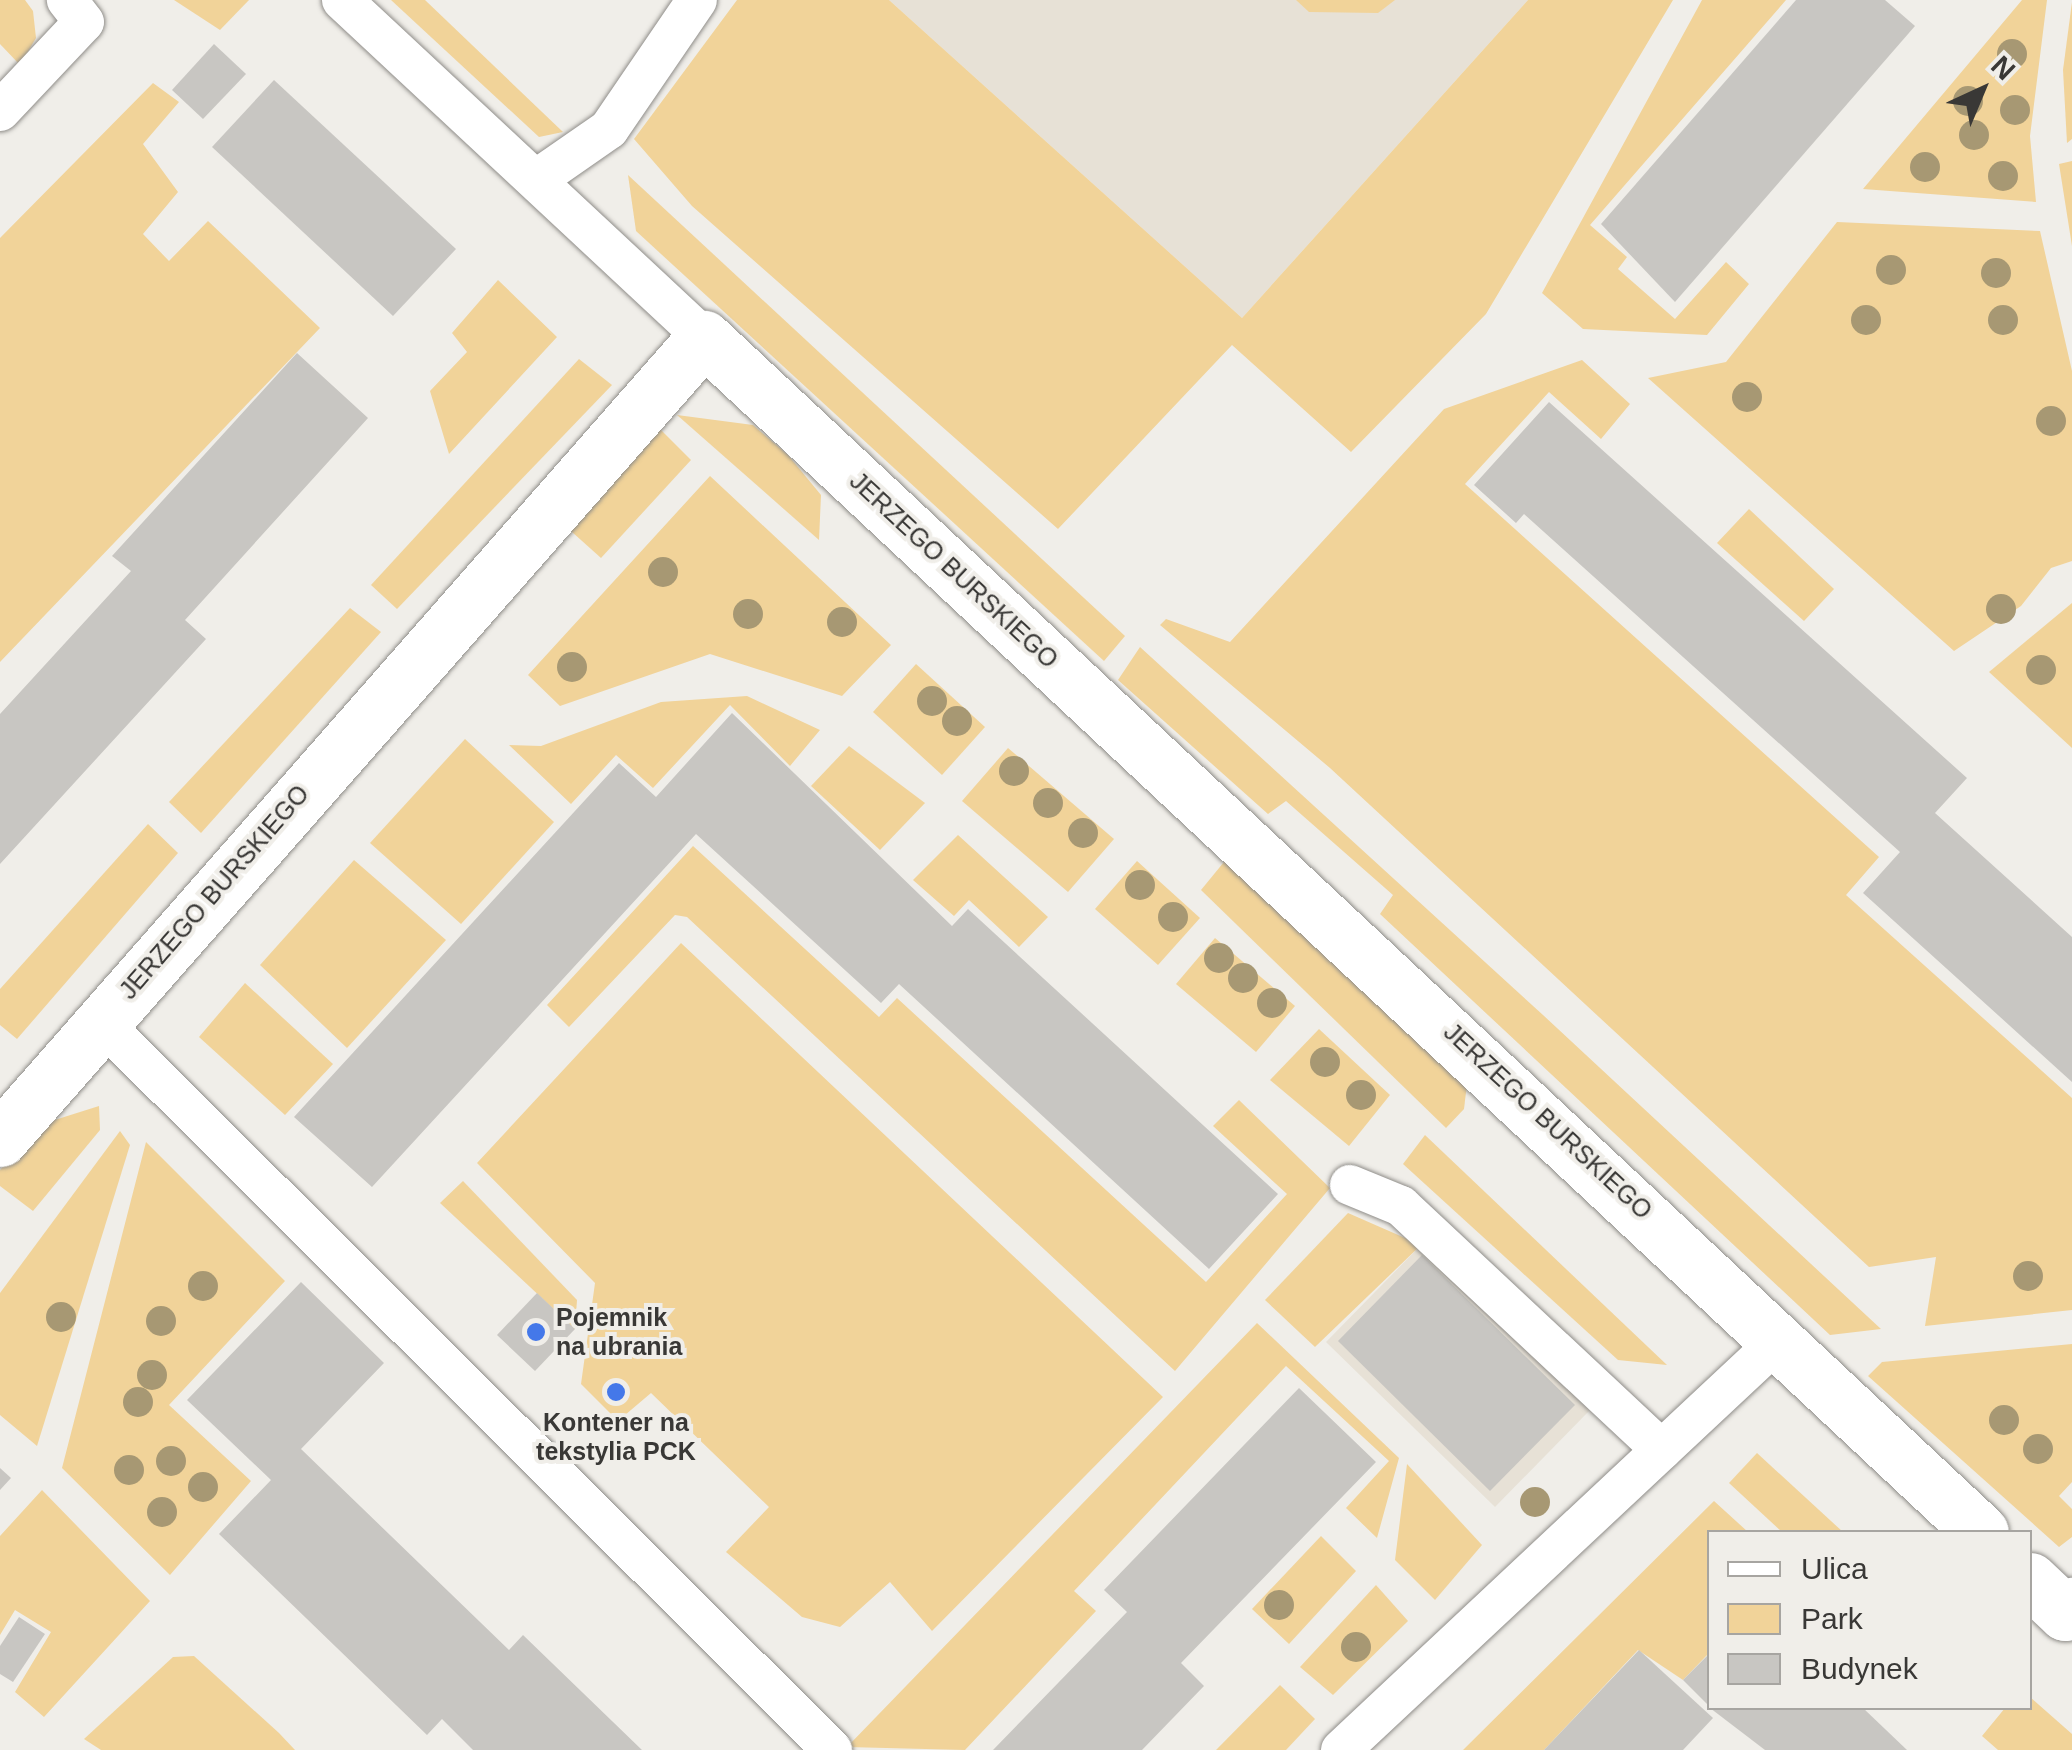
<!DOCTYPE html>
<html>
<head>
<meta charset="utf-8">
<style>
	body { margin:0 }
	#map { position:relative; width:2072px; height:1750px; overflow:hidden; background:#f0eee9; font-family:Helvetica,sans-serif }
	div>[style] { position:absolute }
	.built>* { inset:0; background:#e7e1d6 }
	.green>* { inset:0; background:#f1d399 }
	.building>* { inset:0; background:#c8c6c2 }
	.roads { filter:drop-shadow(0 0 2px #8f8d89) drop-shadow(0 0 2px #8f8d89) }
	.service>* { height:40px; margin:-20px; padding:0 20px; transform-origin:20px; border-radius:20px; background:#fff }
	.minor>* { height:55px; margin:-27.5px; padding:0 27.5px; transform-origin:27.5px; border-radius:27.5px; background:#fff }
	.trees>* { width:30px; height:30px; margin:-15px; border-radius:50%; background:#a79873 }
	.dots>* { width:28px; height:28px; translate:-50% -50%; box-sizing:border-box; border:5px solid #f0eee9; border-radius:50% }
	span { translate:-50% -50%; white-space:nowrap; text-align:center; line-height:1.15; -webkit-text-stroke:8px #f0eee9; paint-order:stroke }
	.street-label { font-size:25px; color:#393836 }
	.poi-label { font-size:25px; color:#393836; font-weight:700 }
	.left { translate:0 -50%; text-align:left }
	.legend { position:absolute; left:1707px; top:1530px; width:325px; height:180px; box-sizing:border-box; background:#f0eee9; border:2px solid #a7a5a1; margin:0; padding:12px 18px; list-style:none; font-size:30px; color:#393836 }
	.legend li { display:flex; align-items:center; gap:20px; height:50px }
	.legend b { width:50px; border:2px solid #a7a5a1 }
	.north { position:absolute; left:1932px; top:40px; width:100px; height:100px; -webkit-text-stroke:8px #f0eee9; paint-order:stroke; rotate:44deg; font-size:28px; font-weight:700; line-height:40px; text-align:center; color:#393836 }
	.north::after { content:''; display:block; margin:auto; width:35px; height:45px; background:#393836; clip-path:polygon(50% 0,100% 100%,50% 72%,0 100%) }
</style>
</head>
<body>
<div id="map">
	<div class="built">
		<i style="clip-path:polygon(889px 0,1528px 0,1242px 318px)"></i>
		<i style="clip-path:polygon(1421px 1245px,1590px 1410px,1495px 1507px,1326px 1342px)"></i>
	</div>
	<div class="green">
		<i style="clip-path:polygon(0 0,25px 0,33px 11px,36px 38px,20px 65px,0 44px)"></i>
		<i style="clip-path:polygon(174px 0,249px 0,220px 30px)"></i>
		<i style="clip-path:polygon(391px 0,425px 0,563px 132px,539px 137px)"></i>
		<i style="clip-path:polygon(737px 0,889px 0,1242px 318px,1528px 0,1673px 0,1486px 314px,1351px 452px,1232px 345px,1058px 529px,692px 206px,634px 139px)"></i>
		<i style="clip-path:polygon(1296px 0,1395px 0,1378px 13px,1309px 12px)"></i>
		<i style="clip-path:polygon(1702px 0,1786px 0,1590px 225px,1627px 257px,1618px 269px,1675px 319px,1726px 262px,1749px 284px,1707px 335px,1583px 329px,1542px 293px)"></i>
		<i style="clip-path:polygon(2022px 0,2047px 0,2030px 136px,2036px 202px,1863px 189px)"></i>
		<i style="clip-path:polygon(2072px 2px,2072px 139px,2067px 143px,2063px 70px)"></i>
		<i style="clip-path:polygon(153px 83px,179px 102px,143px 144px,178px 192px,143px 234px,169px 261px,208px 221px,320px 328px,0 662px,0 238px)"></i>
		<i style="clip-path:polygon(2072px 161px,2072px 246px,2059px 164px)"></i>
		<i style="clip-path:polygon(628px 175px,1125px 636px,1104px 661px,636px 231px)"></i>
		<i style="clip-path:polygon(1837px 222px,2040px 231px,2072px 371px,2072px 561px,2051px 568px,2021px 606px,1954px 651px,1648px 378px,1726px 362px)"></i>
		<i style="clip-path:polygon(498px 280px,557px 337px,449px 454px,430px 391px,467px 352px,452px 333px)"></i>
		<i style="clip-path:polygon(579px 359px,612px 385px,397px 609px,371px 585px)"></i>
		<i style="clip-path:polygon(1582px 360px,1630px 404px,1601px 439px,1549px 392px,1465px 484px,1879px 857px,1846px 895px,2072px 1098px,2072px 1310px,1925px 1326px,1936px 1257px,1869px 1267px,1330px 768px,1160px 625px,1166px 619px,1230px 642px,1444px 409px)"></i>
		<i style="clip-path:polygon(677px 415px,753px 425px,788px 455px,821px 495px,819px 540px)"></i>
		<i style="clip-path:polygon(659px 428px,691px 460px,601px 558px,562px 523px)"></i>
		<i style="clip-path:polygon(710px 476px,891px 645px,842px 696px,710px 654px,560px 706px,528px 675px)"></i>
		<i style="clip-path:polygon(1749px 509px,1834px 589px,1804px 621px,1717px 543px)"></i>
		<i style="clip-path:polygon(2072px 603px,2072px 748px,1989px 672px)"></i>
		<i style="clip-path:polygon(350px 608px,381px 632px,201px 833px,169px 802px)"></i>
		<i style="clip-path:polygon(1140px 647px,1543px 1015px,1881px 1329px,1830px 1335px,1380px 914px,1393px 895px,1286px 801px,1268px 814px,1118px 680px)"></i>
		<i style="clip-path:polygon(916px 664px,985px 727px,942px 775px,873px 712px)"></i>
		<i style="clip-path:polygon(747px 696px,820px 730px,790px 766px,730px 705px,653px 788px,616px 755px,571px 804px,509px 745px,541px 746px,661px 702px)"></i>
		<i style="clip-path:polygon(465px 739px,554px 822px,461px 924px,370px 843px)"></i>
		<i style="clip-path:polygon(849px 746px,925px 803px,880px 850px,811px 786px)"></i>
		<i style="clip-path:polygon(1008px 748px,1114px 839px,1068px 892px,962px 801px)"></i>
		<i style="clip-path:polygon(148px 824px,178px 853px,17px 1039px,0 1025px,0 989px)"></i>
		<i style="clip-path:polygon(958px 835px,1048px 917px,1019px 947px,969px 900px,954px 916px,913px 880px)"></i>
		<i style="clip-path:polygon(693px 846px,879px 1017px,897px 998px,1206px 1282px,1287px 1194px,1213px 1126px,1239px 1100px,1330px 1188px,1175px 1371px,687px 917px,675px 915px,569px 1027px,547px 1005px)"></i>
		<i style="clip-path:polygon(1233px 851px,1467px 1084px,1464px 1109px,1446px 1128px,1201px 890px)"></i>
		<i style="clip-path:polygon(354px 860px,446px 940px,347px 1048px,260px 965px)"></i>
		<i style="clip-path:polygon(1137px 861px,1200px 918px,1158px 965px,1095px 909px)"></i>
		<i style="clip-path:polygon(1215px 938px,1295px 1006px,1256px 1052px,1176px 984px)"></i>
		<i style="clip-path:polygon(681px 943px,1163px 1397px,932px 1631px,890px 1582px,840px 1627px,802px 1617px,726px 1552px,769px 1507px,651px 1393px,618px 1421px,581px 1384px,595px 1283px,477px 1163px)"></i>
		<i style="clip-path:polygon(245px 983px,333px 1064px,285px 1115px,199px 1037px)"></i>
		<i style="clip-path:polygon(1319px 1029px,1390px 1095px,1349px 1146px,1270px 1080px)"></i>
		<i style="clip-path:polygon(99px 1106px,100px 1130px,33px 1211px,0 1186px,0 1170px,42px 1124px)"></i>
		<i style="clip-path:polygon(120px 1131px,130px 1145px,37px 1446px,0 1415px,0 1293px)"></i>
		<i style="clip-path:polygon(1425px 1135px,1667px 1365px,1618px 1360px,1403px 1164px)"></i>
		<i style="clip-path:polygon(146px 1142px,285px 1281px,169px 1405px,251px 1481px,170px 1575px,62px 1468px)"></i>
		<i style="clip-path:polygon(463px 1181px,577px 1300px,575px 1329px,440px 1203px)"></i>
		<i style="clip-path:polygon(1348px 1213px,1421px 1245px,1315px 1347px,1265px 1300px)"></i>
		<i style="clip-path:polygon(1257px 1323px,1399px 1458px,1377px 1538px,1346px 1508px,1389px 1461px,1286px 1366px,1074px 1591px,1096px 1611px,965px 1750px,847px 1747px)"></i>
		<i style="clip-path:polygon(2072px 1344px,2072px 1482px,2059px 1496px,2072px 1509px,2072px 1537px,2059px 1547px,1868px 1376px,1882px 1362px)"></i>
		<i style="clip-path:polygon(1757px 1453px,1843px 1532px,1782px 1532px,1729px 1483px)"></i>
		<i style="clip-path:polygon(1407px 1464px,1482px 1545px,1435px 1600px,1395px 1560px)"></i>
		<i style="clip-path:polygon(42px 1490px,150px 1601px,44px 1717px,15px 1692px,51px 1632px,15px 1610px,0 1635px,0 1536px)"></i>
		<i style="clip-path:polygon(1714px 1501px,1748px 1532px,1710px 1532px,1709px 1653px,1683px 1680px,1638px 1650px,1544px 1750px,1463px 1750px)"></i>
		<i style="clip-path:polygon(1321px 1536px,1356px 1571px,1289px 1644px,1252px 1609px)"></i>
		<i style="clip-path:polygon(1376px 1585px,1408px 1621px,1333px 1695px,1300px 1667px)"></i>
		<i style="clip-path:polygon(194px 1656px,279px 1733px,295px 1750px,101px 1750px,84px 1739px,173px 1657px)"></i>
		<i style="clip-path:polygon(1280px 1685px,1315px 1719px,1286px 1750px,1216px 1750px)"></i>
		<i style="clip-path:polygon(2030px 1697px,2072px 1734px,2072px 1750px,1998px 1750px,1982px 1736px,2005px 1708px,2030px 1708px)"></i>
	</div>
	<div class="building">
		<i style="clip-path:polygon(1796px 0,1885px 0,1915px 26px,1675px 302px,1601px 224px)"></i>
		<i style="clip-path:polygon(214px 44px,246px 74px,203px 119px,172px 90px)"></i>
		<i style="clip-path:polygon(274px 80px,456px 249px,393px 316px,212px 147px)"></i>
		<i style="clip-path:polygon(297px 353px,368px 418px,185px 620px,206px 639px,0 864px,0 714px,131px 571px,112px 556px)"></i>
		<i style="clip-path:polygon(1549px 402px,1967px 778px,1935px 813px,2072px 937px,2072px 1082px,1863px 893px,1900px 852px,1524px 514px,1516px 523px,1474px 485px)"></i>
		<i style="clip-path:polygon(732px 713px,952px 926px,968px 909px,1278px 1194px,1209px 1269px,899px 984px,881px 1003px,696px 834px,372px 1187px,294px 1117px,619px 763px,656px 797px)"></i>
		<i style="clip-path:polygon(1422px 1255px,1575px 1405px,1490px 1491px,1338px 1341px)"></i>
		<i style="clip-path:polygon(301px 1282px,384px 1363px,301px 1449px,509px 1650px,523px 1635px,642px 1750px,473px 1750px,442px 1719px,427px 1735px,219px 1534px,271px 1480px,187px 1400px)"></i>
		<i style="clip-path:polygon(537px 1293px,575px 1329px,535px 1371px,497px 1335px)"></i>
		<i style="clip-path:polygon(616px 1383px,625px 1392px,616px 1400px,608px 1392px)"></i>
		<i style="clip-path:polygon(1299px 1388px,1376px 1462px,1181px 1663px,1204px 1686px,1142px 1750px,993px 1750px,1127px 1612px,1104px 1590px)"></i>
		<i style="clip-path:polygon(0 1468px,11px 1478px,0 1490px)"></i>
		<i style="clip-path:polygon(19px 1617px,45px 1634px,13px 1682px,0 1674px,0 1646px)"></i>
		<i style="clip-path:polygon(1639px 1650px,1713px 1718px,1683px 1750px,1544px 1750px)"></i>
		<i style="clip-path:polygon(1710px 1653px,1710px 1707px,1683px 1680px)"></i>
		<i style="clip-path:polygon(1710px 1708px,1863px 1708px,1907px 1750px,1765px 1750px)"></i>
	</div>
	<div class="roads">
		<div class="service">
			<i style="left:342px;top:0;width:495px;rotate:43deg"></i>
			<i style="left:0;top:111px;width:122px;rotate:-46.7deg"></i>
			<i style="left:84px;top:22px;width:28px;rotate:-128deg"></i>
			<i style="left:540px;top:177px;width:84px;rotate:-34.8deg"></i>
			<i style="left:609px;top:129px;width:156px;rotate:-55.7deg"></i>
			<i style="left:100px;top:1021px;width:1033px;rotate:44.88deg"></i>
			<i style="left:1350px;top:1185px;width:55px;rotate:22.4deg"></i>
			<i style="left:1401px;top:1206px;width:357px;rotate:43.1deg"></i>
			<i style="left:1341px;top:1750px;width:601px;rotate:-43.11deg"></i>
		</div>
		<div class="minor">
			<i style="left:0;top:1139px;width:1066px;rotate:-48.69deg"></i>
			<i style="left:704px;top:338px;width:1748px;rotate:43.08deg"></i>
			<i style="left:2030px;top:1580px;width:48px;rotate:43.3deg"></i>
			<i style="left:2065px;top:1613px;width:11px;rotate:-49deg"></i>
		</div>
	</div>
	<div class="trees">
		<i style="left:2012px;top:54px"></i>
		<i style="left:1968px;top:101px"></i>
		<i style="left:2015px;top:110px"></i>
		<i style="left:1974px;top:135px"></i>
		<i style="left:1925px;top:167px"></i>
		<i style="left:2003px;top:176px"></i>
		<i style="left:1891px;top:270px"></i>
		<i style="left:1996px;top:273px"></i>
		<i style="left:1866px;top:320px"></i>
		<i style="left:2003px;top:320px"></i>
		<i style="left:1747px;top:397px"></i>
		<i style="left:2051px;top:421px"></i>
		<i style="left:663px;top:572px"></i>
		<i style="left:2001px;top:609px"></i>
		<i style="left:748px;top:614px"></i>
		<i style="left:842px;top:622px"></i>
		<i style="left:572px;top:667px"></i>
		<i style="left:2041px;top:670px"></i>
		<i style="left:932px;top:701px"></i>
		<i style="left:957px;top:721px"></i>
		<i style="left:1014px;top:771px"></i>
		<i style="left:1048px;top:803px"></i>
		<i style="left:1083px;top:833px"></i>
		<i style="left:1140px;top:885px"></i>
		<i style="left:1173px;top:917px"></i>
		<i style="left:1219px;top:958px"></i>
		<i style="left:1243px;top:978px"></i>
		<i style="left:1272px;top:1003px"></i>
		<i style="left:1325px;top:1062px"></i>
		<i style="left:1361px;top:1095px"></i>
		<i style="left:2028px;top:1276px"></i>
		<i style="left:203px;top:1286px"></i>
		<i style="left:61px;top:1317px"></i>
		<i style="left:161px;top:1321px"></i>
		<i style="left:152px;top:1375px"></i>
		<i style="left:138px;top:1402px"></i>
		<i style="left:2004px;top:1420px"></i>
		<i style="left:2038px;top:1449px"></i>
		<i style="left:171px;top:1461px"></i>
		<i style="left:129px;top:1470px"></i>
		<i style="left:203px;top:1487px"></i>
		<i style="left:1535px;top:1502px"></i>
		<i style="left:162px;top:1512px"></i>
		<i style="left:1279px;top:1605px"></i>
		<i style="left:1356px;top:1647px"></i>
	</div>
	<div class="dots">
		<i style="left:536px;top:1332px;background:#4478e9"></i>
		<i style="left:616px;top:1392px;background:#4478e9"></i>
	</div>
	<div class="street-label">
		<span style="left:954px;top:570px;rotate:43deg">JERZEGO BURSKIEGO</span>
		<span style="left:214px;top:892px;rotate:-49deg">JERZEGO BURSKIEGO</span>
		<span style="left:1548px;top:1121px;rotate:43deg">JERZEGO BURSKIEGO</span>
	</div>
	<div class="poi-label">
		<span class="left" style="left:556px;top:1332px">Pojemnik<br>na ubrania</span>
		<span style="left:616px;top:1437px">Kontener na<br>tekstylia PCK</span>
	</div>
	<ul class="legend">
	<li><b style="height:12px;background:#fff"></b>Ulica</li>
	<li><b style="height:28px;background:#f1d399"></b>Park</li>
	<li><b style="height:28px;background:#c8c6c2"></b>Budynek</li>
	</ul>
	<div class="north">N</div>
</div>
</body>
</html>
